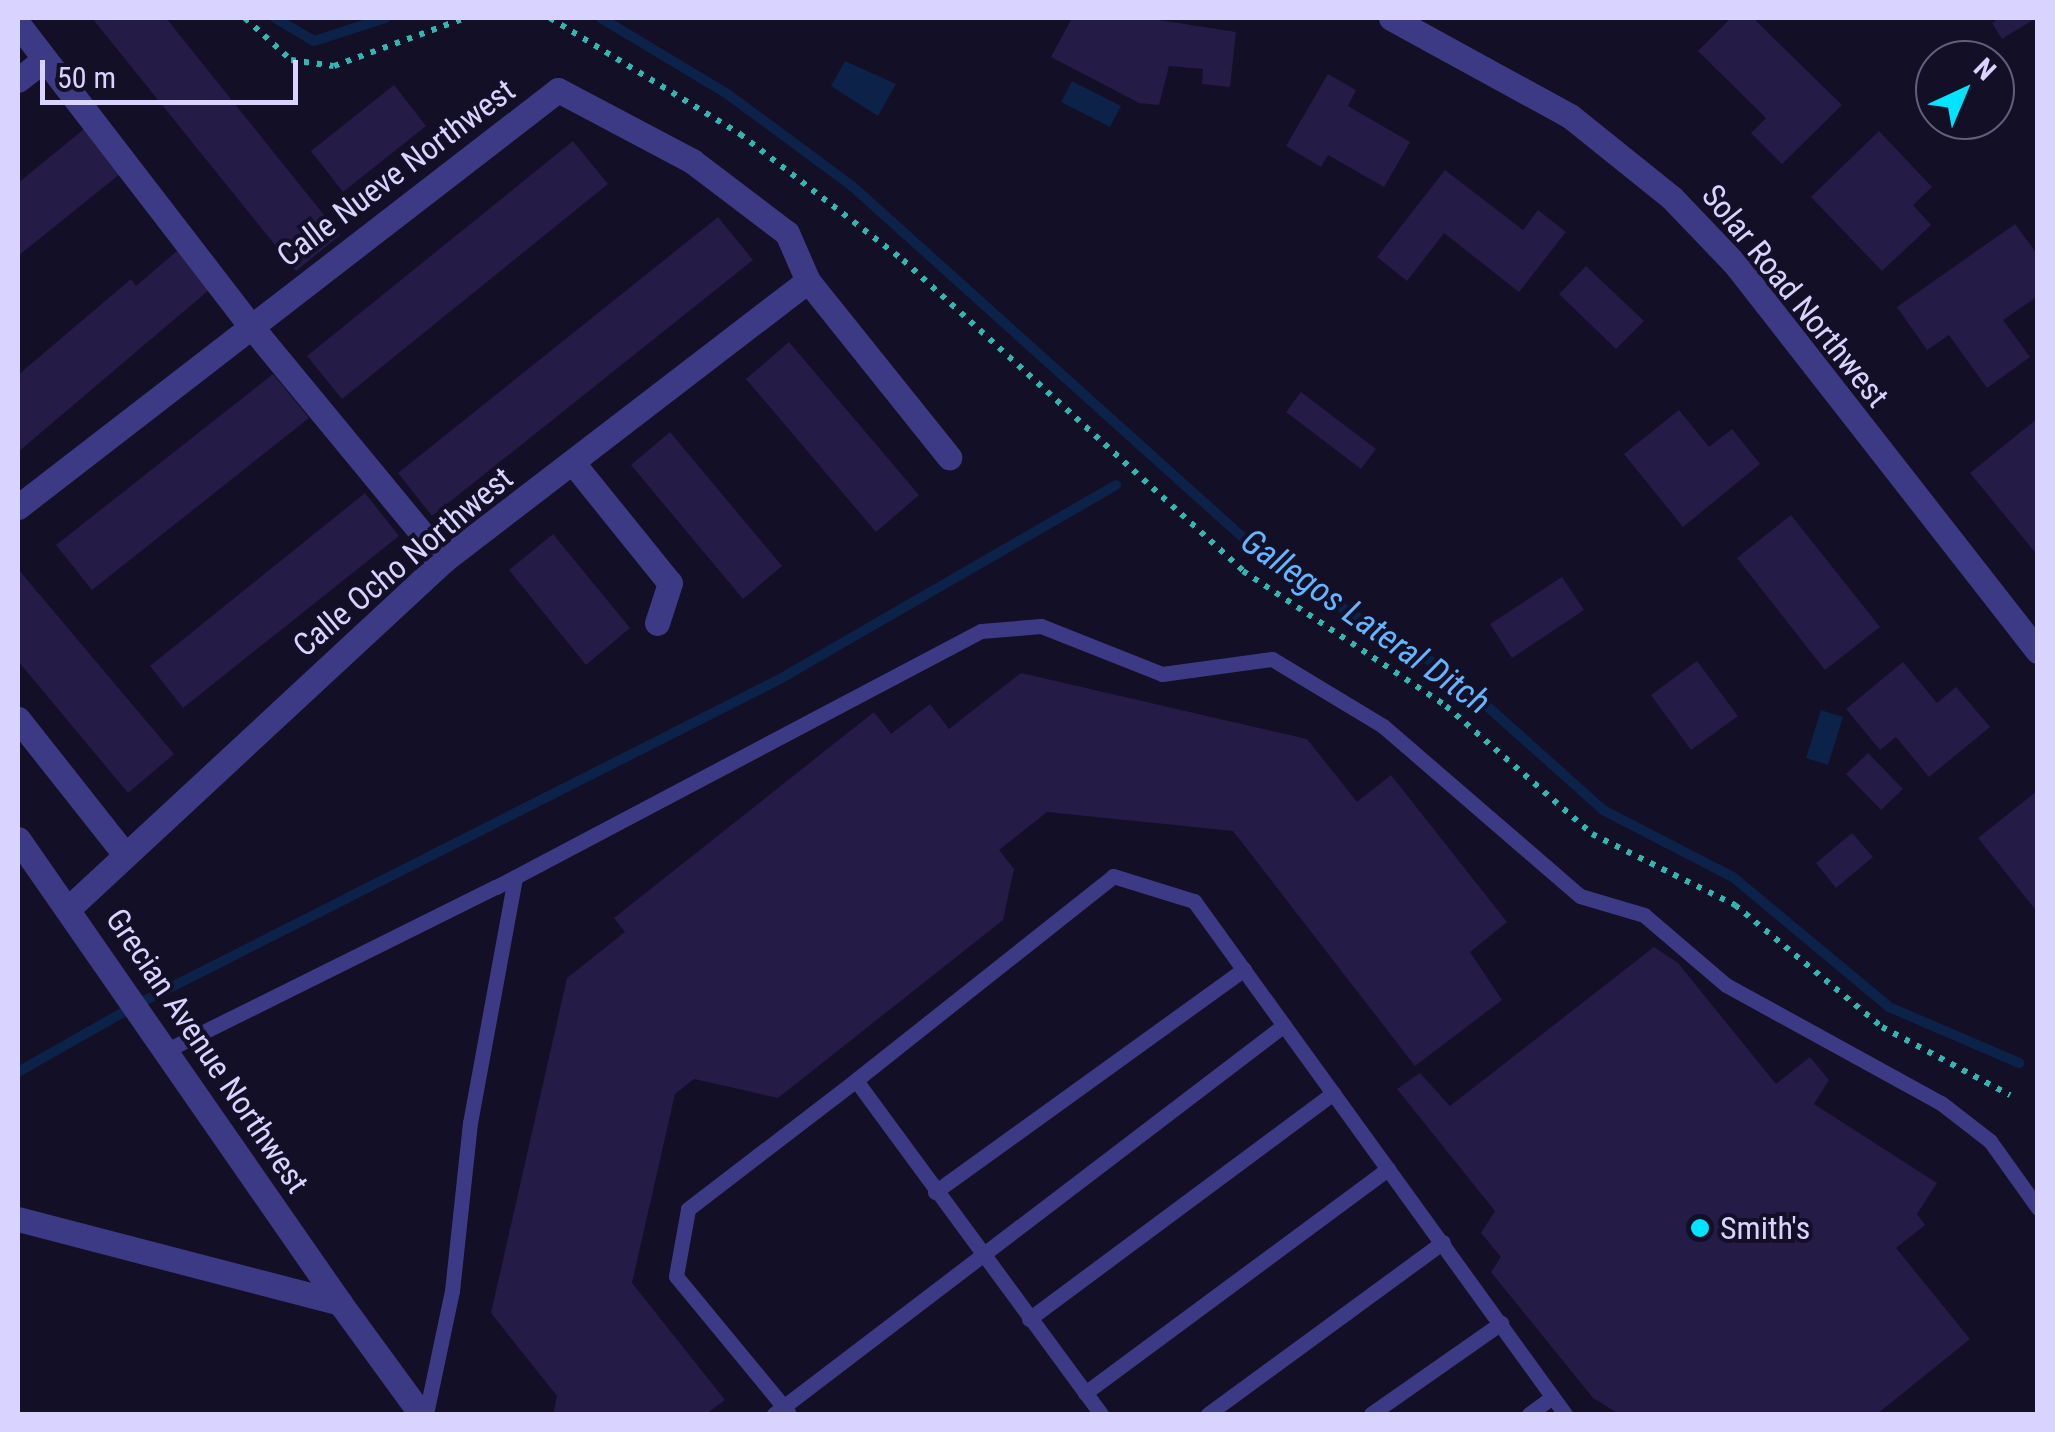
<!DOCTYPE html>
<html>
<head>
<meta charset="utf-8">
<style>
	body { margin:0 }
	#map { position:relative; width:2055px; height:1432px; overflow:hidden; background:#130f26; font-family:"Roboto Condensed",sans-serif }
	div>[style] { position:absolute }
	.water>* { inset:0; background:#0c2248 }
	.stream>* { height:10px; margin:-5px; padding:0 5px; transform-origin:5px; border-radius:5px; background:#0c2248 }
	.building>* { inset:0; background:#241b47 }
	.path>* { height:6px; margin-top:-3px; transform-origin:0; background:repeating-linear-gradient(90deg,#2fb8b0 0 5px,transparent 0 13px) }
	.service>* { height:15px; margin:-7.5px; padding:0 7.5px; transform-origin:7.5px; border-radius:7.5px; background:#3d3a85 }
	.minor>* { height:25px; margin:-12.5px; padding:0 12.5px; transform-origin:12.5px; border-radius:12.5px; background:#3d3a85 }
	.tertiary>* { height:25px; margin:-12.5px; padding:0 12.5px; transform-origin:12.5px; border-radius:12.5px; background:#3d3a85 }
	.dots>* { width:28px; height:28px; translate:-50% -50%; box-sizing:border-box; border:5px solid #130f26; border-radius:50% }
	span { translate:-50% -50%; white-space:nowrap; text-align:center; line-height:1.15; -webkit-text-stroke:8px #130f26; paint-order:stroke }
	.street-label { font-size:32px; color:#d9d4ff }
	.poi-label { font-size:32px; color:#d9d4ff }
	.left { translate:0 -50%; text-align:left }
	.water-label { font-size:35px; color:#62b6ff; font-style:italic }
	.frame { position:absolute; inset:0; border:20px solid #d9d4ff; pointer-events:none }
	.north { position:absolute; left:1915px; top:40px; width:100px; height:100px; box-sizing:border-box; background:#130f26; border:2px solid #625e7d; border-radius:50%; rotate:44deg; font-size:28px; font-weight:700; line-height:40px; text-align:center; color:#d9d4ff }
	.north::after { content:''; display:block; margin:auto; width:35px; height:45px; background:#00e5ff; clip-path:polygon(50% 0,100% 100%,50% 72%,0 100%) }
	.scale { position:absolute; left:40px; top:60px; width:258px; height:45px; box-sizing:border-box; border:5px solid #d9d4ff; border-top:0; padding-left:12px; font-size:30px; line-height:35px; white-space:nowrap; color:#d9d4ff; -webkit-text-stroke:8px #130f26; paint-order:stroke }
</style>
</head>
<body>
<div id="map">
	<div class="water">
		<i style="clip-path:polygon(845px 61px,896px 84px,878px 116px,831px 86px)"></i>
		<i style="clip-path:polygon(1072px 81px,1121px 106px,1110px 127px,1061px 102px)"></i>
		<i style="clip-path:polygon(1821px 710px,1843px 717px,1828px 765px,1806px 758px)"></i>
	</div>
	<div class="stream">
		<i style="left:275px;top:18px;width:45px;rotate:30.5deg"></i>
		<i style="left:314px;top:41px;width:75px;rotate:-17.9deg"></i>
		<i style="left:601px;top:18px;width:146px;rotate:31deg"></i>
		<i style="left:726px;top:93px;width:157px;rotate:36.4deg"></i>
		<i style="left:852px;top:186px;width:573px;rotate:41.96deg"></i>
		<i style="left:1278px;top:569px;width:201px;rotate:31.2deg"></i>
		<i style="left:1450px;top:673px;width:205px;rotate:41.8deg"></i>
		<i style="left:1603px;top:810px;width:146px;rotate:27.3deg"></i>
		<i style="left:1733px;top:877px;width:203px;rotate:39.8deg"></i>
		<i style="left:1889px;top:1007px;width:142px;rotate:23.3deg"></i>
		<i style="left:18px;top:1072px;width:136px;rotate:-29.6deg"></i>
		<i style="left:136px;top:1005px;width:722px;rotate:-26.85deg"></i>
		<i style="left:780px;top:679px;width:388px;rotate:-30deg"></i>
	</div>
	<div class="building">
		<i style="clip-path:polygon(92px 18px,166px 18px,340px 235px,296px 271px)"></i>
		<i style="clip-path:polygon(1072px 18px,1146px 18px,1236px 32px,1230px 87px,1202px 84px,1203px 69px,1169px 66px,1159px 105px,1139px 103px,1051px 57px)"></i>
		<i style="clip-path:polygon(1731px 18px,1753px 18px,1842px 105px,1782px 164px,1751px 133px,1766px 118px,1698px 51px)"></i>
		<i style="clip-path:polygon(2000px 18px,2036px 18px,2002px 39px,1992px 23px)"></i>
		<i style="clip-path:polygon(1328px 74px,1356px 90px,1348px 106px,1410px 142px,1384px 187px,1328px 155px,1321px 167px,1286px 146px)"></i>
		<i style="clip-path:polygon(394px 85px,426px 126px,343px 192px,311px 151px)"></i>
		<i style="clip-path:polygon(84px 129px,120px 174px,18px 256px,18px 183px)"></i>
		<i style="clip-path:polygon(1879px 131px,1932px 187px,1913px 205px,1931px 225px,1882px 271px,1811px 197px)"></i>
		<i style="clip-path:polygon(573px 141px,608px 184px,342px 399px,307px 356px)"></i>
		<i style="clip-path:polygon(1445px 170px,1523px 230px,1538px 210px,1566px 232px,1519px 292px,1444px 233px,1407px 281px,1377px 257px)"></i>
		<i style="clip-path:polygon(718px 217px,753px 260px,432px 516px,398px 473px)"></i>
		<i style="clip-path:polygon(2015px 224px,2038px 255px,2038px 296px,2003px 320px,2030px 357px,1987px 388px,1949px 335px,1927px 350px,1897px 307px)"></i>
		<i style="clip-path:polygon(177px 251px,209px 290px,18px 452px,18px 375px,131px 279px,136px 286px)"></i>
		<i style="clip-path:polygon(1586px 266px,1644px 321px,1616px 349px,1559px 294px)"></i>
		<i style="clip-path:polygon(789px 342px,919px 495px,876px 532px,746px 379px)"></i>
		<i style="clip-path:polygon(273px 374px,309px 418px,92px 590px,56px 545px)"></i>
		<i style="clip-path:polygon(1301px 392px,1376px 449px,1361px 469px,1286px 412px)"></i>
		<i style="clip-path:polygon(1679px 410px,1709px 447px,1732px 429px,1760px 464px,1683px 527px,1624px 454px)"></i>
		<i style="clip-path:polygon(2038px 418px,2038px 549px,2034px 551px,1970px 473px)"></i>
		<i style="clip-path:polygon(670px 432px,782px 566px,743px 599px,631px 465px)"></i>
		<i style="clip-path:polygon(365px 493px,399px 536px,183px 708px,150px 666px)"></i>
		<i style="clip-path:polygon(1791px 515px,1880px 627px,1825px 670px,1737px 558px)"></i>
		<i style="clip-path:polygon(553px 534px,630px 628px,586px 665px,509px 570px)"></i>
		<i style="clip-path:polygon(18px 569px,174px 754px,128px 793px,18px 661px)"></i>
		<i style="clip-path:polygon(1562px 577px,1584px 610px,1512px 658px,1490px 624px)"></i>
		<i style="clip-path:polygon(1697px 661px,1738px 716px,1691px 750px,1651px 695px)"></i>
		<i style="clip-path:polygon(1903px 662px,1937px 703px,1956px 687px,1990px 727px,1929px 777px,1896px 737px,1880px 750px,1846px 709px)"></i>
		<i style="clip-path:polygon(1021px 673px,1307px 739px,1357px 802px,1391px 775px,1507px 922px,1470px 952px,1502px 1000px,1415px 1066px,1233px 831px,1047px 812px,999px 850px,1014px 869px,1003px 920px,778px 1098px,694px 1079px,675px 1094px,632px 1283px,725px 1400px,706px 1414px,553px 1414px,557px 1396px,491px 1313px,567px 978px,625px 932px,614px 918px,874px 712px,891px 734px,930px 704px,949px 729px)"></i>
		<i style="clip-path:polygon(1868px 753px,1903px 789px,1881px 810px,1846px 774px)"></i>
		<i style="clip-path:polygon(2038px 790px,2038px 913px,1978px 838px)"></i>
		<i style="clip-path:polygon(1852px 833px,1873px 857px,1836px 888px,1816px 863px)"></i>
		<i style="clip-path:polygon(1654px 947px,1678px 963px,1776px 1084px,1810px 1057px,1829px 1080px,1814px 1104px,1937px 1183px,1917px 1214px,1925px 1225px,1896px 1248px,1970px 1339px,1877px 1414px,1619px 1414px,1593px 1398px,1491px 1272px,1501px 1257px,1481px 1233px,1495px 1211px,1397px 1089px,1420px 1073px,1450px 1106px)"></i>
	</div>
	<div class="path">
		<i style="left:245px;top:18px;width:62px;rotate:42.4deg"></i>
		<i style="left:291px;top:60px;width:43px;rotate:7.9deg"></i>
		<i style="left:334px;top:66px;width:140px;rotate:-20.1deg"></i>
		<i style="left:550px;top:18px;width:223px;rotate:31.4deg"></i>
		<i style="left:740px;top:134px;width:206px;rotate:37.7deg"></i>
		<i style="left:903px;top:260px;width:461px;rotate:42.4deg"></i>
		<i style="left:1243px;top:571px;width:244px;rotate:33.6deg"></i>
		<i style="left:1446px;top:706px;width:194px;rotate:41.2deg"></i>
		<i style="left:1592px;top:834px;width:160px;rotate:26.4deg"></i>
		<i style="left:1735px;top:905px;width:191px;rotate:39.7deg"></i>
		<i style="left:1882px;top:1027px;width:145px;rotate:28deg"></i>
	</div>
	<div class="service">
		<i style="left:167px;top:1050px;width:367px;rotate:-26.4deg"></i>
		<i style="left:496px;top:887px;width:548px;rotate:-27.83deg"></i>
		<i style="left:981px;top:631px;width:60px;rotate:-4.8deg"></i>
		<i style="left:1041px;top:626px;width:130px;rotate:21.6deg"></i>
		<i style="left:1162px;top:674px;width:111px;rotate:-7.8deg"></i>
		<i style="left:1272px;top:659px;width:130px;rotate:31.1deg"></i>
		<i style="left:1383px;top:726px;width:260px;rotate:40.8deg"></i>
		<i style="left:1580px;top:896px;width:67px;rotate:16.5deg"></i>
		<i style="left:1644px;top:915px;width:108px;rotate:40.5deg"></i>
		<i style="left:1726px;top:985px;width:245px;rotate:28.8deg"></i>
		<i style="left:1941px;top:1103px;width:62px;rotate:37.8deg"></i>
		<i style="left:1990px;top:1141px;width:82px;rotate:54.4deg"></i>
		<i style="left:935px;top:1192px;width:381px;rotate:-35.8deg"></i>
		<i style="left:1029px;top:1319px;width:379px;rotate:-36.6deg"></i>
		<i style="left:1085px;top:1393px;width:377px;rotate:-36.5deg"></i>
		<i style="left:788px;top:1412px;width:176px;rotate:-129.5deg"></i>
		<i style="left:676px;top:1276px;width:68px;rotate:-79.8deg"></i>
		<i style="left:688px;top:1209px;width:212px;rotate:-37.5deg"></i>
		<i style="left:426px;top:1414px;width:126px;rotate:-78.1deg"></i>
		<i style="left:452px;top:1291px;width:169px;rotate:-83.9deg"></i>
		<i style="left:470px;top:1123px;width:250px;rotate:-79.6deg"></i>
		<i style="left:774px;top:1414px;width:641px;rotate:-37.33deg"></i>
		<i style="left:1101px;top:1414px;width:414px;rotate:-126.3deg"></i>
		<i style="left:856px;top:1080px;width:328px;rotate:-38.4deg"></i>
		<i style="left:1113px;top:876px;width:85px;rotate:17.2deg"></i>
		<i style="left:1194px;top:901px;width:633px;rotate:54.13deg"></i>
		<i style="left:1208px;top:1414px;width:291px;rotate:-36.2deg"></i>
		<i style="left:1371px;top:1414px;width:159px;rotate:-35deg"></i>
		<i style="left:1529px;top:1414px;width:29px;rotate:-36deg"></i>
	</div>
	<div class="minor">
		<i style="left:1391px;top:18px;width:204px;rotate:28.7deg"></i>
		<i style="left:1570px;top:116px;width:131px;rotate:38.8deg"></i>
		<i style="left:1672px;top:198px;width:93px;rotate:46.3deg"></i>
		<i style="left:1736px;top:265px;width:490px;rotate:52deg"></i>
		<i style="left:18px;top:24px;width:380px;rotate:52.4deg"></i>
		<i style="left:250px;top:325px;width:305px;rotate:50.5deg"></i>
		<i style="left:18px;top:80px;width:33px;rotate:-38deg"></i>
		<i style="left:573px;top:463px;width:154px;rotate:51.1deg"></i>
		<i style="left:670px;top:583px;width:42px;rotate:108deg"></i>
		<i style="left:18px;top:507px;width:682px;rotate:-37.68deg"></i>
		<i style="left:558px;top:90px;width:152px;rotate:27.9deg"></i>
		<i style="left:692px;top:161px;width:119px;rotate:37.2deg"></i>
		<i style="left:787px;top:233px;width:52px;rotate:66.4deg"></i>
		<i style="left:808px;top:281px;width:226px;rotate:51.3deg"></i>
		<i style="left:18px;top:719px;width:169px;rotate:51.7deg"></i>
		<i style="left:18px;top:839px;width:565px;rotate:55.24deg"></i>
		<i style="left:69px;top:908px;width:512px;rotate:-42.86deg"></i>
		<i style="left:444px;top:560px;width:459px;rotate:-37.5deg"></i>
	</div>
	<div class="tertiary">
		<i style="left:18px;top:1219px;width:333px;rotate:14.6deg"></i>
		<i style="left:340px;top:1303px;width:137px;rotate:53.9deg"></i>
	</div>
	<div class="dots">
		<i style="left:1700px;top:1228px;background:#00e5ff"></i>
	</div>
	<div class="street-label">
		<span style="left:396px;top:173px;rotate:-37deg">Calle Nueve Northwest</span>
		<span style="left:1795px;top:296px;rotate:51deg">Solar Road Northwest</span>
		<span style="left:403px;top:562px;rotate:-40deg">Calle Ocho Northwest</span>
		<span style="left:207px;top:1051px;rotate:56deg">Grecian Avenue Northwest</span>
	</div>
	<div class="poi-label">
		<span class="left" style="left:1720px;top:1228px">Smith's</span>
	</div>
	<div class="water-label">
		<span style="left:1365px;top:622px;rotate:35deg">Gallegos Lateral Ditch</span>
	</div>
	<div class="frame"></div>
	<div class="north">N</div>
	<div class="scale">50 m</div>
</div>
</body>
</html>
